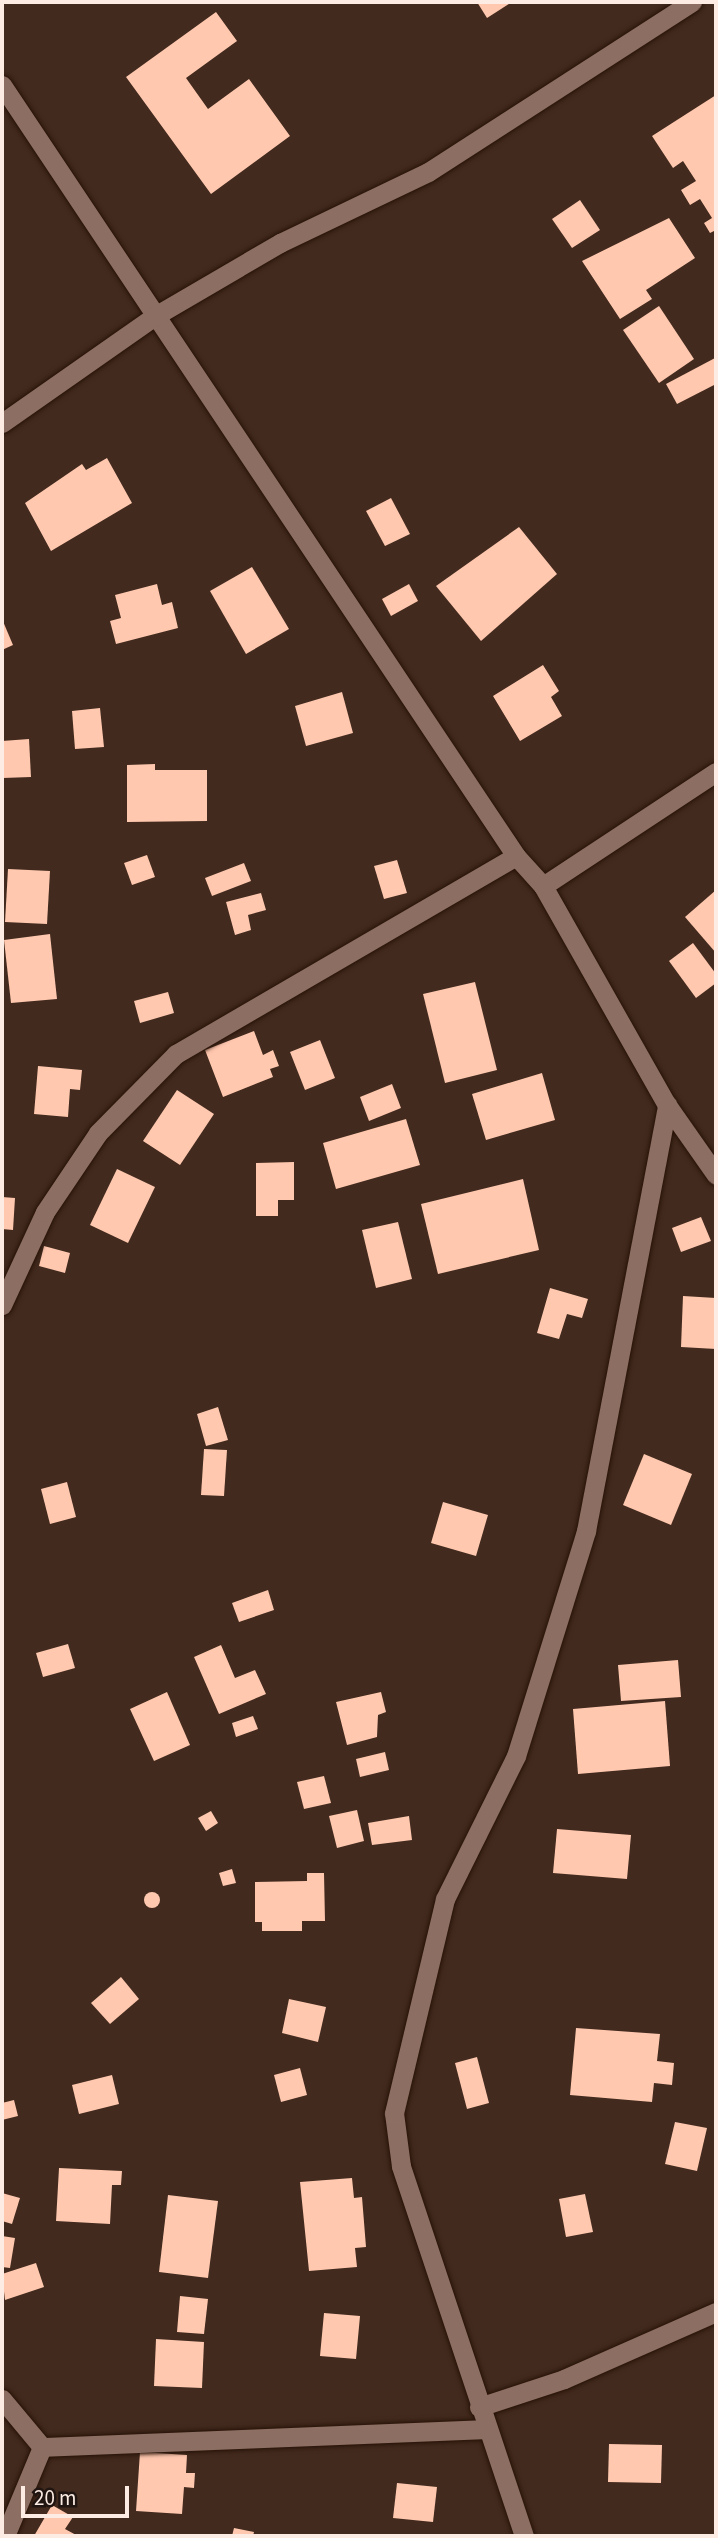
<!DOCTYPE html>
<html>
<head>
<meta charset="utf-8">
<style>
	body { margin:0 }
	#map { position:relative; width:718px; height:2538px; overflow:hidden; background:#422a1e; font-family:"Source Sans 3",sans-serif }
	div>[style] { position:absolute }
	.building>* { inset:0; background:#ffc8af }
	.round { border-radius:50% }
	.roads { filter:drop-shadow(0 0 2px #271207) drop-shadow(0 0 2px #271207) }
	.minor>* { height:19px; margin:-9.5px; padding:0 9.5px; transform-origin:9.5px; border-radius:9.5px; background:#8c6f62 }
	span { translate:-50% -50%; white-space:nowrap; text-align:center; line-height:1.15; -webkit-text-stroke:7px #201510; paint-order:stroke }
	.frame { position:absolute; inset:0; border:4px solid #fcece4; pointer-events:none }
	.scale { position:absolute; left:21px; top:2486px; width:108px; height:32px; box-sizing:border-box; border:4px solid #fcece4; border-top:0; padding-left:9px; font-size:21px; line-height:24px; white-space:nowrap; color:#fcece4; -webkit-text-stroke:5px #201510; paint-order:stroke }
</style>
</head>
<body>
<div id="map">
	<div class="building">
		<i style="clip-path:polygon(477px 2px,512px 2px,487px 18px)"></i>
		<i style="clip-path:polygon(216px 12px,237px 41px,186px 78px,208px 109px,249px 79px,290px 136px,211px 194px,126px 77px)"></i>
		<i style="clip-path:polygon(716px 95px,716px 230px,710px 233px,704px 223px,712px 218px,700px 199px,690px 205px,681px 190px,696px 181px,683px 161px,673px 168px,652px 136px)"></i>
		<i style="clip-path:polygon(580px 200px,600px 230px,572px 248px,552px 219px)"></i>
		<i style="clip-path:polygon(669px 218px,695px 258px,646px 290px,652px 299px,620px 319px,582px 261px)"></i>
		<i style="clip-path:polygon(659px 306px,694px 359px,659px 383px,623px 330px)"></i>
		<i style="clip-path:polygon(715px 358px,716px 384px,677px 404px,666px 384px)"></i>
		<i style="clip-path:polygon(107px 458px,132px 503px,51px 551px,25px 503px,82px 464px,86px 470px)"></i>
		<i style="clip-path:polygon(391px 498px,410px 534px,385px 546px,366px 511px)"></i>
		<i style="clip-path:polygon(519px 527px,557px 574px,481px 641px,436px 586px)"></i>
		<i style="clip-path:polygon(252px 567px,289px 629px,246px 654px,210px 591px)"></i>
		<i style="clip-path:polygon(157px 584px,162px 605px,172px 602px,178px 628px,116px 644px,110px 621px,121px 618px,115px 595px)"></i>
		<i style="clip-path:polygon(409px 584px,418px 601px,391px 616px,382px 599px)"></i>
		<i style="clip-path:polygon(2px 619px,13px 645px,2px 650px)"></i>
		<i style="clip-path:polygon(543px 665px,559px 691px,551px 697px,562px 716px,520px 741px,493px 696px)"></i>
		<i style="clip-path:polygon(342px 692px,353px 733px,306px 746px,295px 706px)"></i>
		<i style="clip-path:polygon(100px 708px,104px 747px,75px 749px,72px 711px)"></i>
		<i style="clip-path:polygon(29px 739px,31px 777px,3px 778px,2px 741px)"></i>
		<i style="clip-path:polygon(155px 764px,155px 770px,207px 770px,207px 821px,127px 822px,127px 765px)"></i>
		<i style="clip-path:polygon(147px 855px,155px 877px,132px 885px,124px 863px)"></i>
		<i style="clip-path:polygon(397px 860px,407px 893px,384px 899px,374px 866px)"></i>
		<i style="clip-path:polygon(244px 863px,251px 881px,212px 896px,205px 878px)"></i>
		<i style="clip-path:polygon(8px 869px,50px 871px,47px 924px,5px 922px)"></i>
		<i style="clip-path:polygon(716px 890px,716px 953px,685px 917px)"></i>
		<i style="clip-path:polygon(261px 893px,266px 910px,248px 915px,251px 930px,235px 935px,226px 902px)"></i>
		<i style="clip-path:polygon(50px 934px,57px 999px,11px 1003px,4px 940px)"></i>
		<i style="clip-path:polygon(693px 943px,716px 974px,716px 983px,696px 998px,669px 961px)"></i>
		<i style="clip-path:polygon(475px 982px,497px 1070px,445px 1083px,423px 994px)"></i>
		<i style="clip-path:polygon(168px 992px,174px 1013px,140px 1023px,134px 1001px)"></i>
		<i style="clip-path:polygon(254px 1031px,263px 1055px,273px 1050px,279px 1066px,270px 1069px,273px 1077px,223px 1097px,205px 1050px)"></i>
		<i style="clip-path:polygon(320px 1040px,335px 1078px,305px 1090px,290px 1052px)"></i>
		<i style="clip-path:polygon(38px 1066px,82px 1070px,80px 1090px,70px 1089px,68px 1117px,34px 1114px)"></i>
		<i style="clip-path:polygon(542px 1073px,555px 1120px,486px 1140px,472px 1094px)"></i>
		<i style="clip-path:polygon(392px 1084px,401px 1108px,369px 1121px,360px 1097px)"></i>
		<i style="clip-path:polygon(177px 1090px,214px 1114px,180px 1165px,143px 1141px)"></i>
		<i style="clip-path:polygon(406px 1119px,420px 1165px,336px 1189px,323px 1143px)"></i>
		<i style="clip-path:polygon(294px 1162px,294px 1200px,278px 1200px,278px 1216px,256px 1216px,256px 1163px)"></i>
		<i style="clip-path:polygon(117px 1169px,155px 1187px,128px 1243px,90px 1225px)"></i>
		<i style="clip-path:polygon(523px 1179px,539px 1250px,438px 1274px,421px 1204px)"></i>
		<i style="clip-path:polygon(2px 1197px,15px 1198px,13px 1230px,2px 1229px)"></i>
		<i style="clip-path:polygon(701px 1217px,711px 1241px,681px 1252px,672px 1228px)"></i>
		<i style="clip-path:polygon(398px 1222px,412px 1279px,376px 1288px,362px 1230px)"></i>
		<i style="clip-path:polygon(44px 1246px,70px 1253px,65px 1273px,39px 1266px)"></i>
		<i style="clip-path:polygon(550px 1288px,588px 1299px,582px 1318px,567px 1314px,559px 1339px,537px 1333px)"></i>
		<i style="clip-path:polygon(683px 1296px,716px 1298px,716px 1349px,681px 1347px)"></i>
		<i style="clip-path:polygon(218px 1407px,228px 1440px,206px 1446px,197px 1414px)"></i>
		<i style="clip-path:polygon(204px 1449px,227px 1450px,224px 1496px,201px 1495px)"></i>
		<i style="clip-path:polygon(644px 1454px,692px 1474px,671px 1525px,623px 1505px)"></i>
		<i style="clip-path:polygon(67px 1482px,76px 1517px,50px 1524px,41px 1489px)"></i>
		<i style="clip-path:polygon(443px 1502px,488px 1515px,476px 1556px,431px 1543px)"></i>
		<i style="clip-path:polygon(268px 1590px,274px 1610px,239px 1622px,232px 1603px)"></i>
		<i style="clip-path:polygon(68px 1644px,75px 1668px,43px 1677px,36px 1653px)"></i>
		<i style="clip-path:polygon(221px 1645px,235px 1678px,255px 1670px,266px 1694px,219px 1714px,194px 1657px)"></i>
		<i style="clip-path:polygon(678px 1660px,681px 1697px,621px 1701px,618px 1665px)"></i>
		<i style="clip-path:polygon(167px 1692px,190px 1745px,154px 1761px,130px 1709px)"></i>
		<i style="clip-path:polygon(381px 1692px,386px 1712px,378px 1715px,377px 1737px,347px 1745px,336px 1702px)"></i>
		<i style="clip-path:polygon(665px 1701px,670px 1766px,578px 1774px,573px 1709px)"></i>
		<i style="clip-path:polygon(253px 1716px,258px 1729px,236px 1737px,232px 1723px)"></i>
		<i style="clip-path:polygon(385px 1752px,389px 1770px,360px 1777px,356px 1759px)"></i>
		<i style="clip-path:polygon(324px 1776px,331px 1803px,304px 1809px,297px 1782px)"></i>
		<i style="clip-path:polygon(357px 1810px,364px 1841px,337px 1848px,329px 1816px)"></i>
		<i style="clip-path:polygon(211px 1811px,218px 1823px,206px 1831px,198px 1818px)"></i>
		<i style="clip-path:polygon(409px 1816px,412px 1840px,372px 1845px,368px 1823px)"></i>
		<i style="clip-path:polygon(557px 1829px,631px 1835px,627px 1879px,553px 1873px)"></i>
		<i style="clip-path:polygon(232px 1869px,236px 1883px,223px 1886px,219px 1873px)"></i>
		<i style="clip-path:polygon(307px 1873px,324px 1873px,325px 1921px,302px 1921px,302px 1931px,262px 1931px,262px 1922px,255px 1922px,255px 1882px,307px 1881px)"></i>
		<i class="round" style="left:144px;top:1892px;width:16px;height:16px"></i>
		<i style="clip-path:polygon(121px 1977px,139px 1999px,110px 2024px,91px 2003px)"></i>
		<i style="clip-path:polygon(289px 1999px,326px 2007px,318px 2042px,282px 2033px)"></i>
		<i style="clip-path:polygon(576px 2028px,660px 2034px,657px 2061px,674px 2063px,672px 2085px,654px 2083px,652px 2102px,570px 2095px)"></i>
		<i style="clip-path:polygon(477px 2057px,489px 2103px,467px 2109px,455px 2063px)"></i>
		<i style="clip-path:polygon(300px 2068px,307px 2095px,281px 2102px,274px 2075px)"></i>
		<i style="clip-path:polygon(112px 2075px,119px 2104px,79px 2114px,72px 2085px)"></i>
		<i style="clip-path:polygon(14px 2100px,18px 2116px,2px 2120px,2px 2103px)"></i>
		<i style="clip-path:polygon(675px 2122px,707px 2128px,697px 2171px,665px 2164px)"></i>
		<i style="clip-path:polygon(59px 2168px,122px 2171px,121px 2185px,112px 2185px,110px 2224px,56px 2221px)"></i>
		<i style="clip-path:polygon(352px 2178px,354px 2198px,362px 2197px,366px 2247px,355px 2248px,357px 2267px,309px 2271px,300px 2182px)"></i>
		<i style="clip-path:polygon(2px 2193px,20px 2198px,12px 2224px,2px 2221px)"></i>
		<i style="clip-path:polygon(585px 2194px,593px 2232px,566px 2237px,559px 2199px)"></i>
		<i style="clip-path:polygon(168px 2195px,218px 2201px,208px 2278px,159px 2272px)"></i>
		<i style="clip-path:polygon(2px 2236px,15px 2238px,10px 2268px,2px 2267px)"></i>
		<i style="clip-path:polygon(36px 2263px,44px 2287px,5px 2300px,2px 2274px)"></i>
		<i style="clip-path:polygon(180px 2296px,208px 2299px,204px 2334px,177px 2332px)"></i>
		<i style="clip-path:polygon(324px 2313px,360px 2316px,356px 2359px,320px 2356px)"></i>
		<i style="clip-path:polygon(156px 2339px,204px 2342px,202px 2388px,154px 2386px)"></i>
		<i style="clip-path:polygon(609px 2444px,662px 2445px,661px 2483px,608px 2482px)"></i>
		<i style="clip-path:polygon(140px 2452px,187px 2455px,186px 2473px,195px 2473px,194px 2488px,184px 2487px,182px 2514px,136px 2511px)"></i>
		<i style="clip-path:polygon(397px 2483px,437px 2487px,433px 2522px,393px 2518px)"></i>
		<i style="clip-path:polygon(52px 2505px,73px 2517px,65px 2529px,78px 2536px,34px 2536px)"></i>
		<i style="clip-path:polygon(234px 2528px,254px 2532px,253px 2536px,232px 2536px)"></i>
	</div>
	<div class="roads">
		<div class="minor">
			<i style="left:2px;top:85px;width:927px;rotate:56.31deg"></i>
			<i style="left:516px;top:856px;width:40px;rotate:48deg"></i>
			<i style="left:543px;top:886px;width:252px;rotate:60.5deg"></i>
			<i style="left:667px;top:1105px;width:85px;rotate:55deg"></i>
			<i style="left:2px;top:423px;width:187px;rotate:-35deg"></i>
			<i style="left:155px;top:316px;width:145px;rotate:-30.3deg"></i>
			<i style="left:280px;top:243px;width:164px;rotate:-25.6deg"></i>
			<i style="left:428px;top:172px;width:314px;rotate:-32.8deg"></i>
			<i style="left:543px;top:886px;width:207px;rotate:-33.4deg"></i>
			<i style="left:2px;top:1305px;width:102px;rotate:-65.2deg"></i>
			<i style="left:45px;top:1212px;width:95px;rotate:-56.1deg"></i>
			<i style="left:98px;top:1133px;width:111px;rotate:-45.4deg"></i>
			<i style="left:176px;top:1054px;width:393px;rotate:-30.2deg"></i>
			<i style="left:2px;top:2399px;width:62px;rotate:50.2deg"></i>
			<i style="left:479px;top:2407px;width:89px;rotate:-18.2deg"></i>
			<i style="left:564px;top:2379px;width:166px;rotate:-23.8deg"></i>
			<i style="left:5px;top:2536px;width:96px;rotate:-67.4deg"></i>
			<i style="left:42px;top:2447px;width:443px;rotate:-2.3deg"></i>
			<i style="left:524px;top:2536px;width:390px;rotate:-108.4deg"></i>
			<i style="left:401px;top:2166px;width:53px;rotate:-97.5deg"></i>
			<i style="left:394px;top:2113px;width:220px;rotate:-76.6deg"></i>
			<i style="left:445px;top:1899px;width:160px;rotate:-63.6deg"></i>
			<i style="left:516px;top:1756px;width:236px;rotate:-72.7deg"></i>
			<i style="left:586px;top:1531px;width:434px;rotate:-79.2deg"></i>
		</div>
	</div>
	<div class="frame"></div>
	<div class="scale">20 m</div>
</div>
</body>
</html>
